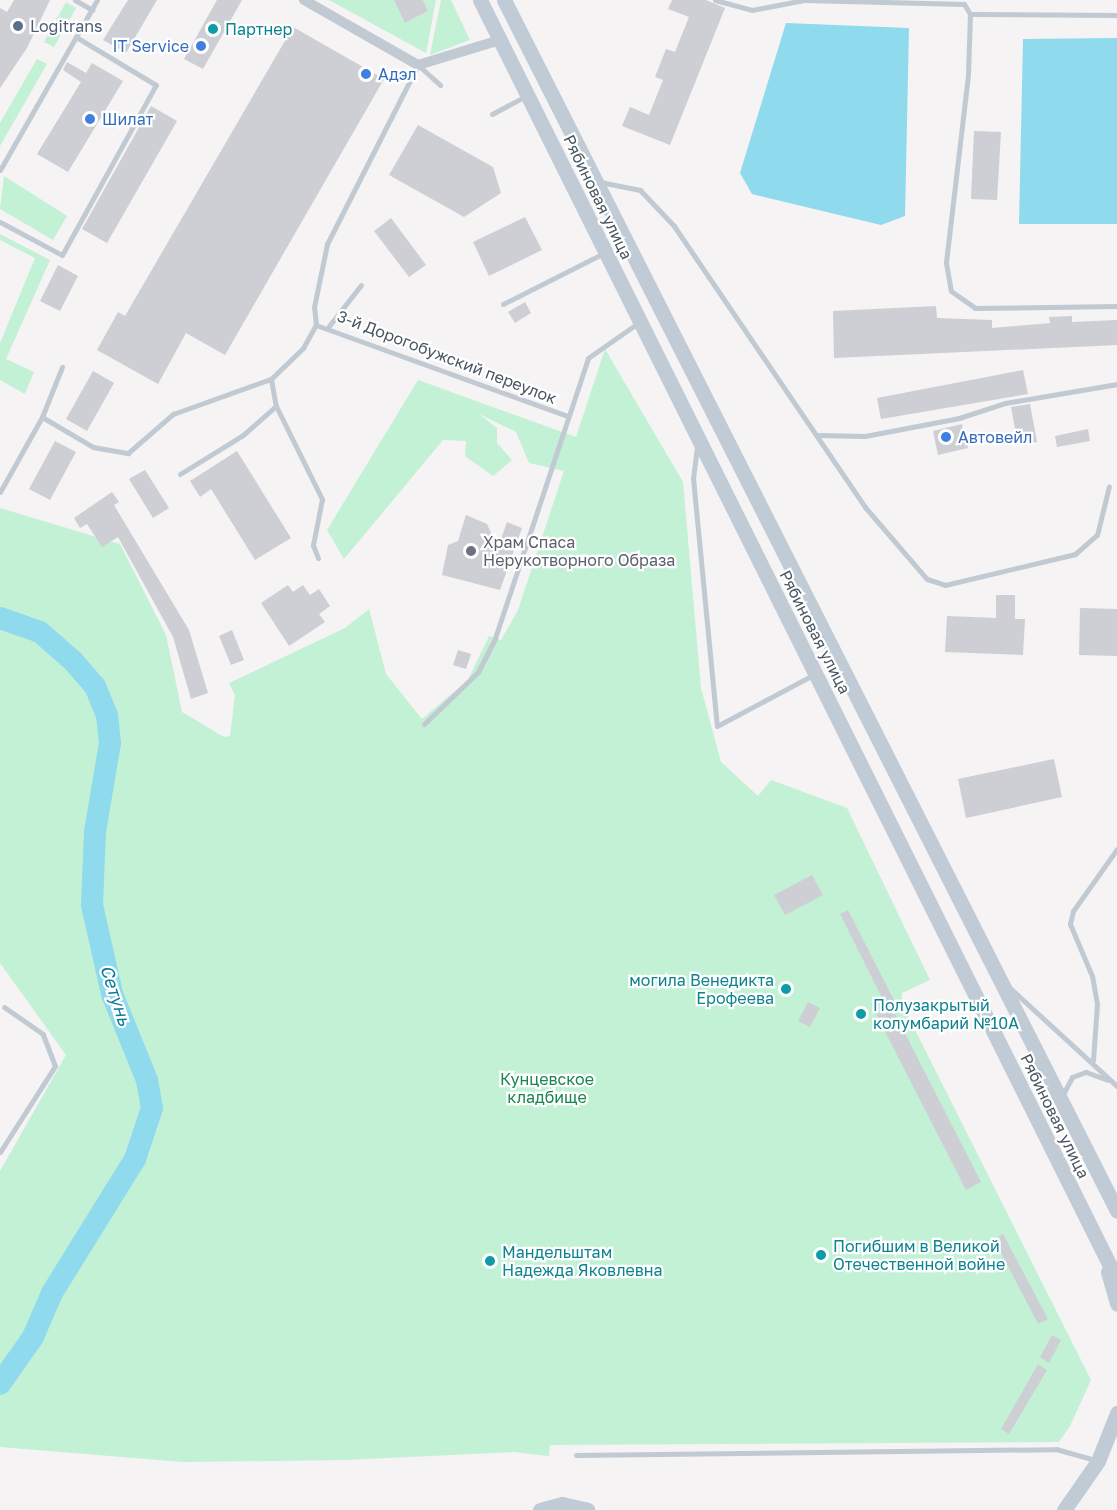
<!DOCTYPE html>
<html>
<head>
<meta charset="utf-8">
<style>
	body { margin:0 }
	#map { position:relative; width:1117px; height:1510px; overflow:hidden; background:#f5f3f3; font-family:"Golos Text",sans-serif }
	div>[style] { position:absolute }
	.green>* { inset:0; background:#c3f1d5 }
	.water>* { inset:0; background:#90daee }
	.river>* { height:22px; margin:-11px; padding:0 11px; transform-origin:11px; border-radius:11px; background:#90daee }
	.building>* { inset:0; background:#cdcfd5 }
	.service>* { height:5px; margin:-2.5px; padding:0 2.5px; transform-origin:2.5px; border-radius:2.5px; background:#c1cad2 }
	.minor>* { height:10px; margin:-5px; padding:0 5px; transform-origin:5px; border-radius:5px; background:#c1cad2 }
	.secondary>* { height:15px; margin:-7.5px; padding:0 7.5px; transform-origin:7.5px; border-radius:7.5px; background:#c1cbd6 }
	.dots>* { width:16px; height:16px; translate:-50% -50%; box-sizing:border-box; border:3px solid #fff; border-radius:50% }
	span { translate:-50% -50%; white-space:nowrap; text-align:center; line-height:1.15; -webkit-text-stroke:4.5px #fff; paint-order:stroke }
	.service-label { font-size:16px; color:#4e5e75 }
	.left { translate:0 -50%; text-align:left }
	.culture-label { font-size:16px; color:#0d838f }
	.right { translate:-100% -50%; text-align:right }
	.shop-label { font-size:16px; color:#366cbe }
	.street-label { font-size:16px; color:#4a5661 }
	.worship-label { font-size:16px; color:#5b616d }
	.park-label { font-size:16px; color:#17864f }
	.water-label { font-size:18px; color:#0c7c9b; font-style:italic }
</style>
</head>
<body>
<div id="map">
	<div class="green">
		<i style="clip-path:polygon(329px 0,397px 0,405px 23px,428px 11px,423px 0,436px 0,426px 53px)"></i>
		<i style="clip-path:polygon(441px 0,451px 0,470px 40px,430px 55px)"></i>
		<i style="clip-path:polygon(66px 2px,76px 8px,54px 47px,44px 42px)"></i>
		<i style="clip-path:polygon(37px 59px,47px 64px,0 146px,0 123px)"></i>
		<i style="clip-path:polygon(4px 176px,67px 216px,53px 240px,0 209px)"></i>
		<i style="clip-path:polygon(0 234px,50px 260px,6px 359px,34px 372px,25px 394px,0 380px,0 343px,35px 258px,0 240px)"></i>
		<i style="clip-path:polygon(605px 349px,683px 482px,701px 688px,721px 762px,758px 796px,771px 780px,847px 808px,930px 980px,902px 993px,902px 1004px,1091px 1380px,1070px 1426px,1059px 1442px,550px 1445px,549px 1456px,514px 1452px,346px 1460px,183px 1462px,0 1447px,0 1171px,66px 1055px,0 963px,0 508px,120px 544px,166px 635px,182px 712px,224px 737px,230px 736px,235px 695px,229px 683px,345px 628px,369px 609px,386px 674px,422px 719px,468px 680px,489px 636px,501px 640px,518px 610px,564px 471px,529px 463px,516px 432px,479px 414px,497px 428px,497px 443px,512px 460px,493px 476px,465px 456px,466px 441px,443px 440px,344px 559px,327px 530px,418px 380px,576px 437px)"></i>
	</div>
	<div class="water">
		<i style="clip-path:polygon(786px 23px,909px 28px,905px 216px,881px 225px,752px 194px,740px 173px)"></i>
		<i style="clip-path:polygon(1117px 38px,1117px 224px,1019px 224px,1023px 39px)"></i>
	</div>
	<div class="river">
		<i style="left:0;top:618px;width:42px;rotate:19.3deg"></i>
		<i style="left:40px;top:632px;width:44px;rotate:41.3deg"></i>
		<i style="left:73px;top:661px;width:33px;rotate:49deg"></i>
		<i style="left:95px;top:686px;width:31px;rotate:68deg"></i>
		<i style="left:107px;top:715px;width:28px;rotate:84deg"></i>
		<i style="left:110px;top:743px;width:90px;rotate:99.6deg"></i>
		<i style="left:95px;top:832px;width:73px;rotate:92.4deg"></i>
		<i style="left:92px;top:905px;width:91px;rotate:77.3deg"></i>
		<i style="left:112px;top:994px;width:93px;rotate:67.9deg"></i>
		<i style="left:147px;top:1080px;width:28px;rotate:80deg"></i>
		<i style="left:152px;top:1108px;width:54px;rotate:108.4deg"></i>
		<i style="left:135px;top:1159px;width:158px;rotate:121.8deg"></i>
		<i style="left:52px;top:1293px;width:48px;rotate:113.4deg"></i>
		<i style="left:33px;top:1337px;width:57px;rotate:125.1deg"></i>
	</div>
	<div class="building">
		<i style="clip-path:polygon(14px 0,50px 0,27px 48px,0 88px,0 8px,7px 12px)"></i>
		<i style="clip-path:polygon(128px 0,157px 0,126px 53px,103px 40px)"></i>
		<i style="clip-path:polygon(217px 0,242px 0,203px 69px,184px 59px)"></i>
		<i style="clip-path:polygon(394px 0,423px 0,428px 11px,405px 23px)"></i>
		<i style="clip-path:polygon(672px 0,706px 0,725px 8px,670px 145px,622px 126px,630px 107px,649px 115px,663px 80px,655px 77px,666px 49px,675px 52px,689px 17px,668px 9px)"></i>
		<i style="clip-path:polygon(293px 27px,384px 79px,225px 355px,186px 333px,158px 384px,97px 350px,118px 312px,125px 316px)"></i>
		<i style="clip-path:polygon(67px 62px,86px 73px,92px 63px,123px 81px,68px 172px,37px 154px,81px 82px,63px 70px)"></i>
		<i style="clip-path:polygon(151px 106px,177px 121px,107px 243px,82px 229px)"></i>
		<i style="clip-path:polygon(418px 125px,493px 167px,501px 193px,464px 217px,389px 175px)"></i>
		<i style="clip-path:polygon(974px 131px,1001px 132px,997px 200px,971px 199px)"></i>
		<i style="clip-path:polygon(525px 217px,542px 250px,489px 276px,473px 242px)"></i>
		<i style="clip-path:polygon(391px 218px,426px 265px,409px 277px,374px 231px)"></i>
		<i style="clip-path:polygon(58px 265px,78px 276px,60px 311px,40px 301px)"></i>
		<i style="clip-path:polygon(525px 302px,531px 313px,515px 323px,508px 312px)"></i>
		<i style="clip-path:polygon(936px 306px,937px 318px,992px 320px,992px 328px,1050px 323px,1049px 317px,1072px 316px,1072px 322px,1117px 320px,1117px 345px,834px 358px,833px 311px)"></i>
		<i style="clip-path:polygon(1023px 370px,1028px 394px,881px 419px,877px 398px)"></i>
		<i style="clip-path:polygon(93px 371px,114px 383px,87px 431px,66px 419px)"></i>
		<i style="clip-path:polygon(1030px 404px,1037px 442px,1018px 445px,1011px 407px)"></i>
		<i style="clip-path:polygon(962px 424px,968px 448px,938px 455px,933px 431px)"></i>
		<i style="clip-path:polygon(1088px 429px,1090px 441px,1057px 447px,1055px 436px)"></i>
		<i style="clip-path:polygon(55px 441px,76px 452px,50px 500px,29px 489px)"></i>
		<i style="clip-path:polygon(237px 451px,291px 538px,255px 560px,211px 489px,200px 497px,190px 481px)"></i>
		<i style="clip-path:polygon(145px 470px,169px 508px,153px 518px,129px 479px)"></i>
		<i style="clip-path:polygon(112px 492px,119px 502px,114px 505px,189px 630px,208px 693px,191px 699px,173px 637px,118px 537px,102px 547px,87px 524px,80px 528px,74px 518px)"></i>
		<i style="clip-path:polygon(466px 515px,487px 524px,498px 548px,507px 522px,522px 528px,500px 590px,442px 575px,448px 545px,458px 541px)"></i>
		<i style="clip-path:polygon(288px 585px,293px 592px,303px 585px,310px 595px,319px 589px,330px 606px,319px 614px,325px 622px,289px 646px,261px 603px)"></i>
		<i style="clip-path:polygon(996px 595px,1015px 595px,1015px 619px,1025px 619px,1023px 655px,945px 652px,947px 616px,996px 618px)"></i>
		<i style="clip-path:polygon(1080px 608px,1117px 609px,1117px 656px,1079px 655px)"></i>
		<i style="clip-path:polygon(232px 630px,244px 660px,231px 665px,219px 636px)"></i>
		<i style="clip-path:polygon(458px 650px,471px 654px,466px 669px,453px 665px)"></i>
		<i style="clip-path:polygon(1054px 759px,1062px 797px,966px 818px,958px 779px)"></i>
		<i style="clip-path:polygon(812px 875px,823px 895px,785px 915px,774px 895px)"></i>
		<i style="clip-path:polygon(848px 910px,895px 1002px,890px 1004px,981px 1182px,966px 1190px,871px 1004px,882px 998px,840px 914px)"></i>
		<i style="clip-path:polygon(808px 1002px,820px 1008px,810px 1027px,798px 1021px)"></i>
		<i style="clip-path:polygon(1003px 1234px,1048px 1319px,1038px 1324px,994px 1239px)"></i>
		<i style="clip-path:polygon(1052px 1335px,1061px 1340px,1049px 1363px,1040px 1357px)"></i>
		<i style="clip-path:polygon(1038px 1364px,1047px 1370px,1009px 1434px,1001px 1429px)"></i>
	</div>
	<div class="service">
		<i style="left:75px;top:0;width:20px;rotate:30deg"></i>
		<i style="left:715px;top:0;width:38px;rotate:15deg"></i>
		<i style="left:752px;top:10px;width:53px;rotate:-10.9deg"></i>
		<i style="left:804px;top:0;width:160px;rotate:1.4deg"></i>
		<i style="left:964px;top:4px;width:12px;rotate:59deg"></i>
		<i style="left:970px;top:14px;width:61px;rotate:91.9deg"></i>
		<i style="left:968px;top:75px;width:189px;rotate:96.7deg"></i>
		<i style="left:946px;top:263px;width:28px;rotate:80deg"></i>
		<i style="left:951px;top:291px;width:29px;rotate:35deg"></i>
		<i style="left:975px;top:308px;width:142px;rotate:-0.8deg"></i>
		<i style="left:970px;top:14px;width:147px;rotate:0.4deg"></i>
		<i style="left:492px;top:114px;width:38px;rotate:-28deg"></i>
		<i style="left:0;top:170px;width:196px;rotate:-60.3deg"></i>
		<i style="left:600px;top:182px;width:41px;rotate:11.3deg"></i>
		<i style="left:640px;top:190px;width:50px;rotate:46.6deg"></i>
		<i style="left:674px;top:226px;width:340px;rotate:55.8deg"></i>
		<i style="left:865px;top:507px;width:95px;rotate:49.3deg"></i>
		<i style="left:927px;top:579px;width:19px;rotate:18deg"></i>
		<i style="left:945px;top:585px;width:134px;rotate:-13.4deg"></i>
		<i style="left:1075px;top:554px;width:29px;rotate:-41deg"></i>
		<i style="left:1097px;top:535px;width:50px;rotate:-76.2deg"></i>
		<i style="left:0;top:222px;width:70px;rotate:28deg"></i>
		<i style="left:62px;top:255px;width:194px;rotate:-61.1deg"></i>
		<i style="left:156px;top:85px;width:93px;rotate:-149deg"></i>
		<i style="left:503px;top:304px;width:113px;rotate:-26.8deg"></i>
		<i style="left:316px;top:325px;width:268px;rotate:19.9deg"></i>
		<i style="left:329px;top:326px;width:52px;rotate:-52deg"></i>
		<i style="left:271px;top:379px;width:27px;rotate:80deg"></i>
		<i style="left:276px;top:406px;width:104px;rotate:63.7deg"></i>
		<i style="left:322px;top:499px;width:47px;rotate:101.1deg"></i>
		<i style="left:313px;top:545px;width:14px;rotate:69deg"></i>
		<i style="left:42px;top:417px;width:54px;rotate:-68.2deg"></i>
		<i style="left:817px;top:435px;width:48px;rotate:1.2deg"></i>
		<i style="left:865px;top:436px;width:96px;rotate:-10.8deg"></i>
		<i style="left:959px;top:418px;width:48px;rotate:-18.1deg"></i>
		<i style="left:1005px;top:403px;width:114px;rotate:-9.6deg"></i>
		<i style="left:697px;top:446px;width:32px;rotate:97deg"></i>
		<i style="left:693px;top:478px;width:249px;rotate:84.5deg"></i>
		<i style="left:717px;top:726px;width:111px;rotate:-28deg"></i>
		<i style="left:180px;top:474px;width:74px;rotate:-31.8deg"></i>
		<i style="left:243px;top:435px;width:44px;rotate:-41.3deg"></i>
		<i style="left:0;top:492px;width:86px;rotate:-60.8deg"></i>
		<i style="left:42px;top:417px;width:59px;rotate:30.5deg"></i>
		<i style="left:93px;top:447px;width:36px;rotate:10deg"></i>
		<i style="left:128px;top:453px;width:60px;rotate:-40.9deg"></i>
		<i style="left:173px;top:414px;width:104px;rotate:-19.7deg"></i>
		<i style="left:271px;top:379px;width:45px;rotate:-44.1deg"></i>
		<i style="left:303px;top:348px;width:26px;rotate:-61deg"></i>
		<i style="left:316px;top:325px;width:18px;rotate:-96deg"></i>
		<i style="left:314px;top:307px;width:64px;rotate:-78.3deg"></i>
		<i style="left:327px;top:244px;width:201px;rotate:-63.1deg"></i>
		<i style="left:418px;top:65px;width:30px;rotate:42deg"></i>
		<i style="left:424px;top:724px;width:75px;rotate:-43.9deg"></i>
		<i style="left:478px;top:672px;width:38px;rotate:-63deg"></i>
		<i style="left:495px;top:638px;width:295px;rotate:-71.6deg"></i>
		<i style="left:588px;top:358px;width:61px;rotate:-35deg"></i>
		<i style="left:1011px;top:989px;width:144px;rotate:42.5deg"></i>
		<i style="left:1093px;top:1060px;width:56px;rotate:-85.9deg"></i>
		<i style="left:1097px;top:1004px;width:28px;rotate:-100deg"></i>
		<i style="left:1092px;top:976px;width:56px;rotate:-112.9deg"></i>
		<i style="left:1070px;top:924px;width:13px;rotate:-77deg"></i>
		<i style="left:1073px;top:911px;width:76px;rotate:-54.6deg"></i>
		<i style="left:1062px;top:1096px;width:21px;rotate:-62deg"></i>
		<i style="left:1072px;top:1077px;width:15px;rotate:-20deg"></i>
		<i style="left:1086px;top:1072px;width:23px;rotate:20deg"></i>
		<i style="left:0;top:1152px;width:102px;rotate:-57.4deg"></i>
		<i style="left:55px;top:1066px;width:34px;rotate:-111deg"></i>
		<i style="left:43px;top:1034px;width:47px;rotate:-145.3deg"></i>
		<i style="left:576px;top:1455px;width:480px;rotate:-0.7deg"></i>
		<i style="left:1056px;top:1449px;width:41px;rotate:15.8deg"></i>
	</div>
	<div class="minor">
		<i style="left:304px;top:0;width:131px;rotate:29.7deg"></i>
		<i style="left:418px;top:65px;width:86px;rotate:-17deg"></i>
	</div>
	<div class="secondary">
		<i style="left:480px;top:0;width:1430px;rotate:63.54deg"></i>
		<i style="left:504px;top:0;width:1357px;rotate:63.15deg"></i>
		<i style="left:1108px;top:1272px;width:33px;rotate:74deg"></i>
		<i style="left:540px;top:1510px;width:23px;rotate:-15deg"></i>
		<i style="left:562px;top:1504px;width:26px;rotate:13deg"></i>
		<i style="left:1064px;top:1510px;width:60px;rotate:-55.2deg"></i>
		<i style="left:1098px;top:1461px;width:52px;rotate:-68.4deg"></i>
	</div>
	<div class="dots">
		<i style="left:18px;top:26px;background:#5c6f8a"></i>
		<i style="left:213px;top:29px;background:#0f9aa8"></i>
		<i style="left:201px;top:46px;background:#3f7fe0"></i>
		<i style="left:366px;top:74px;background:#3f7fe0"></i>
		<i style="left:90px;top:119px;background:#3f7fe0"></i>
		<i style="left:946px;top:437px;background:#3f7fe0"></i>
		<i style="left:471px;top:551px;background:#6b7280"></i>
		<i style="left:786px;top:989px;background:#0f9aa8"></i>
		<i style="left:861px;top:1014px;background:#0f9aa8"></i>
		<i style="left:821px;top:1255px;background:#0f9aa8"></i>
		<i style="left:490px;top:1261px;background:#0f9aa8"></i>
	</div>
	<div class="service-label">
		<span class="left" style="left:30px;top:26px">Logitrans</span>
	</div>
	<div class="culture-label">
		<span class="left" style="left:225px;top:29px">Партнер</span>
		<span class="right" style="left:774px;top:989px">могила Венедикта<br>Ерофеева</span>
		<span class="left" style="left:873px;top:1014px">Полузакрытый<br>колумбарий №10А</span>
		<span class="left" style="left:833px;top:1255px">Погибшим в Великой<br>Отечественной войне</span>
		<span class="left" style="left:502px;top:1261px">Мандельштам<br>Надежда Яковлевна</span>
	</div>
	<div class="shop-label">
		<span class="right" style="left:189px;top:46px">IT Service</span>
		<span class="left" style="left:378px;top:74px">Адэл</span>
		<span class="left" style="left:102px;top:119px">Шилат</span>
		<span class="left" style="left:958px;top:437px">Автовейл</span>
	</div>
	<div class="street-label">
		<span style="left:598px;top:197px;rotate:64deg">Рябиновая улица</span>
		<span style="left:447px;top:357px;rotate:21deg">3-й Дорогобужский переулок</span>
		<span style="left:815px;top:632px;rotate:63deg">Рябиновая улица</span>
		<span style="left:1055px;top:1116px;rotate:64deg">Рябиновая улица</span>
	</div>
	<div class="worship-label">
		<span class="left" style="left:483px;top:551px">Храм Спаса<br>Нерукотворного Образа</span>
	</div>
	<div class="park-label">
		<span style="left:547px;top:1088px">Кунцевское<br>кладбище</span>
	</div>
	<div class="water-label">
		<span style="left:116px;top:995px;rotate:72deg">Сетунь</span>
	</div>
</div>
</body>
</html>
